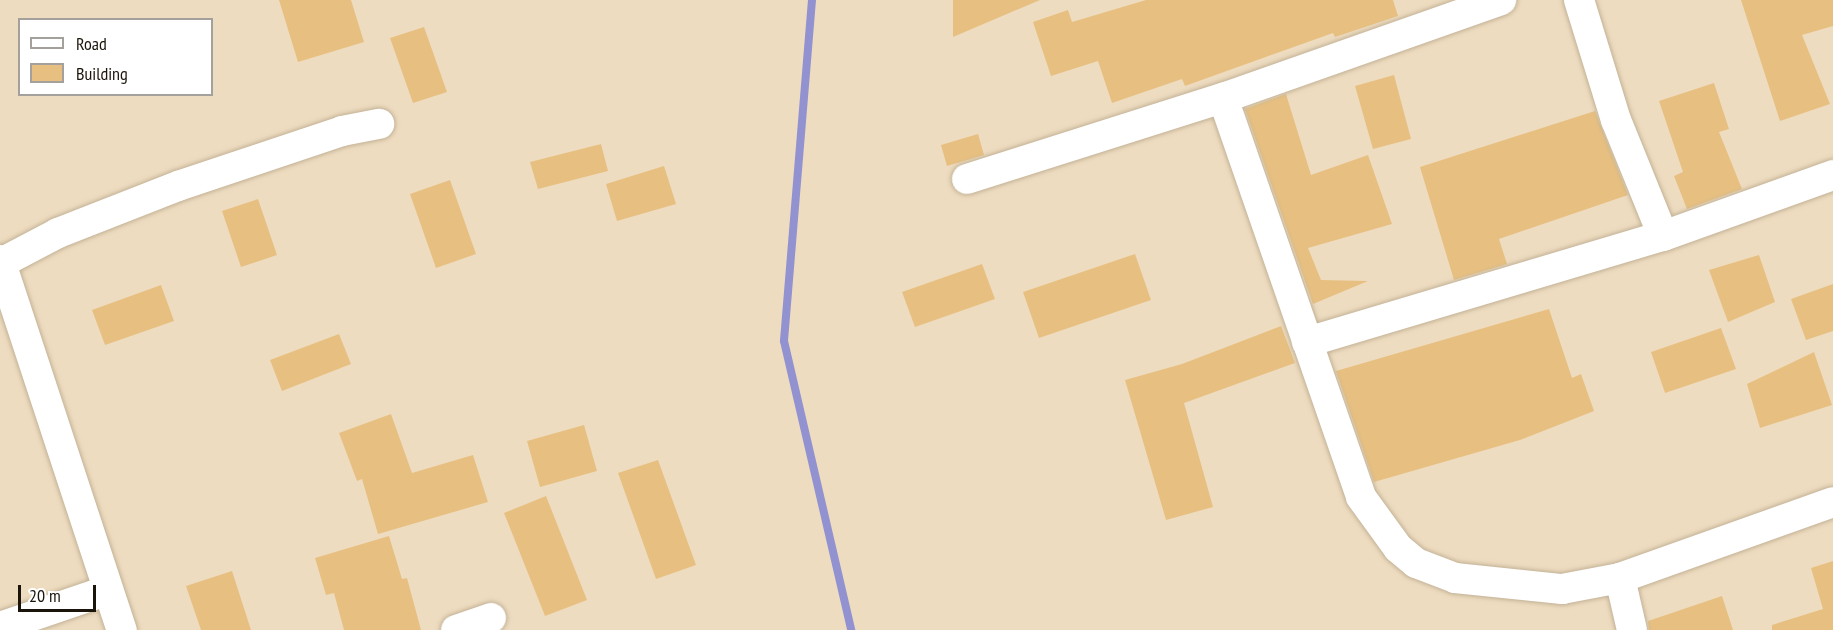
<!DOCTYPE html>
<html>
<head>
<meta charset="utf-8">
<style>
	body { margin:0 }
	#map { position:relative; width:1833px; height:630px; overflow:hidden; background:#eedcc0; font-family:"PT Sans Narrow",sans-serif }
	div>[style] { position:absolute }
	.stream>* { height:8px; margin:-4px; padding:0 4px; transform-origin:4px; border-radius:4px; background:#9292d1 }
	.building>* { inset:0; background:#e7c081 }
	.roads { filter:drop-shadow(0 0 2px #c3b296) drop-shadow(0 0 2px #c3b296) }
	.street>* { height:30px; margin:-15px; padding:0 15px; transform-origin:15px; border-radius:15px; background:#fff }
	span { translate:-50% -50%; white-space:nowrap; text-align:center; line-height:1.15; -webkit-text-stroke:5px #fff; paint-order:stroke }
	.legend { position:absolute; left:18px; top:18px; width:195px; height:78px; box-sizing:border-box; background:#fff; border:2px solid #a4a19d; margin:0; padding:8px 10px; list-style:none; font-size:18px; color:#1b140a }
	.legend li { display:flex; align-items:center; gap:12px; height:30px }
	.legend b { width:30px; border:2px solid #a4a19d }
	.scale { position:absolute; left:18px; top:585px; width:78px; height:27px; box-sizing:border-box; border:3px solid #1b140a; border-top:0; padding-left:8px; font-size:18px; line-height:21px; white-space:nowrap; color:#1b140a; -webkit-text-stroke:4px #fff; paint-order:stroke }
</style>
</head>
<body>
<div id="map">
	<div class="stream">
		<i style="left:812px;top:0;width:342px;rotate:94.7deg"></i>
		<i style="left:784px;top:341px;width:297px;rotate:76.9deg"></i>
	</div>
	<div class="building">
		<i style="clip-path:polygon(279px 0,351px 0,364px 42px,298px 62px)"></i>
		<i style="clip-path:polygon(953px 0,1040px 0,953px 37px)"></i>
		<i style="clip-path:polygon(1146px 0,1393px 0,1398px 16px,1335px 37px,1333px 33px,1185px 86px,1182px 79px,1112px 103px,1098px 61px,1051px 76px,1033px 22px,1068px 10px,1072px 22px)"></i>
		<i style="clip-path:polygon(1741px 0,1833px 0,1833px 26px,1802px 35px,1830px 104px,1780px 121px)"></i>
		<i style="clip-path:polygon(424px 27px,447px 92px,413px 103px,390px 38px)"></i>
		<i style="clip-path:polygon(1394px 75px,1411px 139px,1373px 149px,1355px 86px)"></i>
		<i style="clip-path:polygon(1714px 83px,1729px 129px,1719px 132px,1742px 189px,1687px 209px,1674px 176px,1683px 172px,1659px 101px)"></i>
		<i style="clip-path:polygon(1286px 94px,1311px 175px,1368px 155px,1392px 224px,1308px 248px,1321px 280px,1368px 281px,1313px 304px,1245px 109px)"></i>
		<i style="clip-path:polygon(1595px 111px,1628px 195px,1499px 239px,1507px 264px,1454px 280px,1420px 167px)"></i>
		<i style="clip-path:polygon(978px 134px,984px 155px,947px 166px,941px 145px)"></i>
		<i style="clip-path:polygon(601px 144px,608px 171px,538px 189px,530px 162px)"></i>
		<i style="clip-path:polygon(664px 166px,676px 204px,617px 221px,606px 184px)"></i>
		<i style="clip-path:polygon(450px 180px,476px 254px,436px 268px,410px 194px)"></i>
		<i style="clip-path:polygon(258px 199px,277px 255px,241px 267px,222px 211px)"></i>
		<i style="clip-path:polygon(1135px 254px,1151px 300px,1039px 338px,1023px 292px)"></i>
		<i style="clip-path:polygon(1759px 255px,1775px 302px,1728px 322px,1709px 270px)"></i>
		<i style="clip-path:polygon(982px 264px,995px 299px,915px 327px,902px 292px)"></i>
		<i style="clip-path:polygon(1833px 284px,1833px 331px,1806px 340px,1791px 299px)"></i>
		<i style="clip-path:polygon(161px 285px,174px 321px,105px 345px,92px 310px)"></i>
		<i style="clip-path:polygon(1549px 309px,1572px 378px,1581px 374px,1594px 411px,1520px 440px,1374px 482px,1336px 371px)"></i>
		<i style="clip-path:polygon(1281px 326px,1295px 363px,1184px 403px,1213px 507px,1166px 520px,1125px 380px,1182px 364px)"></i>
		<i style="clip-path:polygon(1721px 328px,1736px 369px,1665px 393px,1651px 352px)"></i>
		<i style="clip-path:polygon(339px 334px,351px 364px,282px 391px,270px 360px)"></i>
		<i style="clip-path:polygon(1814px 352px,1832px 405px,1760px 428px,1747px 384px)"></i>
		<i style="clip-path:polygon(391px 414px,412px 473px,473px 455px,488px 502px,378px 534px,362px 479px,357px 481px,339px 433px)"></i>
		<i style="clip-path:polygon(584px 425px,597px 471px,540px 487px,527px 441px)"></i>
		<i style="clip-path:polygon(658px 460px,696px 565px,656px 579px,618px 473px)"></i>
		<i style="clip-path:polygon(546px 496px,587px 600px,545px 616px,504px 513px)"></i>
		<i style="clip-path:polygon(389px 536px,402px 579px,407px 578px,421px 630px,344px 630px,334px 593px,326px 595px,315px 558px)"></i>
		<i style="clip-path:polygon(1833px 561px,1833px 630px,1772px 630px,1772px 625px,1823px 609px,1811px 568px)"></i>
		<i style="clip-path:polygon(232px 571px,251px 630px,201px 630px,186px 586px)"></i>
		<i style="clip-path:polygon(1722px 596px,1733px 630px,1649px 630px,1648px 621px)"></i>
	</div>
	<div class="roads">
		<div class="street">
			<i style="left:1579px;top:0;width:126px;rotate:72.9deg"></i>
			<i style="left:1616px;top:120px;width:125px;rotate:67.9deg"></i>
			<i style="left:1223px;top:98px;width:422px;rotate:70.9deg"></i>
			<i style="left:1361px;top:497px;width:63px;rotate:54deg"></i>
			<i style="left:1398px;top:548px;width:23px;rotate:40deg"></i>
			<i style="left:1416px;top:563px;width:42px;rotate:21deg"></i>
			<i style="left:1455px;top:578px;width:108px;rotate:5.9deg"></i>
			<i style="left:1562px;top:589px;width:59px;rotate:-10.7deg"></i>
			<i style="left:1620px;top:578px;width:226px;rotate:-19.6deg"></i>
			<i style="left:967px;top:179px;width:269px;rotate:-17.6deg"></i>
			<i style="left:1223px;top:98px;width:295px;rotate:-19.4deg"></i>
			<i style="left:0;top:260px;width:390px;rotate:71.8deg"></i>
			<i style="left:1px;top:263px;width:64px;rotate:-27.8deg"></i>
			<i style="left:58px;top:233px;width:129px;rotate:-21.4deg"></i>
			<i style="left:178px;top:186px;width:173px;rotate:-18.5deg"></i>
			<i style="left:342px;top:131px;width:38px;rotate:-11deg"></i>
			<i style="left:1307px;top:342px;width:371px;rotate:-16.6deg"></i>
			<i style="left:1663px;top:236px;width:181px;rotate:-19.7deg"></i>
			<i style="left:1620px;top:578px;width:53px;rotate:77deg"></i>
			<i style="left:0;top:627px;width:112px;rotate:-18.8deg"></i>
			<i style="left:456px;top:630px;width:37px;rotate:-19deg"></i>
		</div>
	</div>
	<ul class="legend">
	<li><b style="height:8px;background:#fff"></b>Road</li>
	<li><b style="height:16px;background:#e7c081"></b>Building</li>
	</ul>
	<div class="scale">20 m</div>
</div>
</body>
</html>
